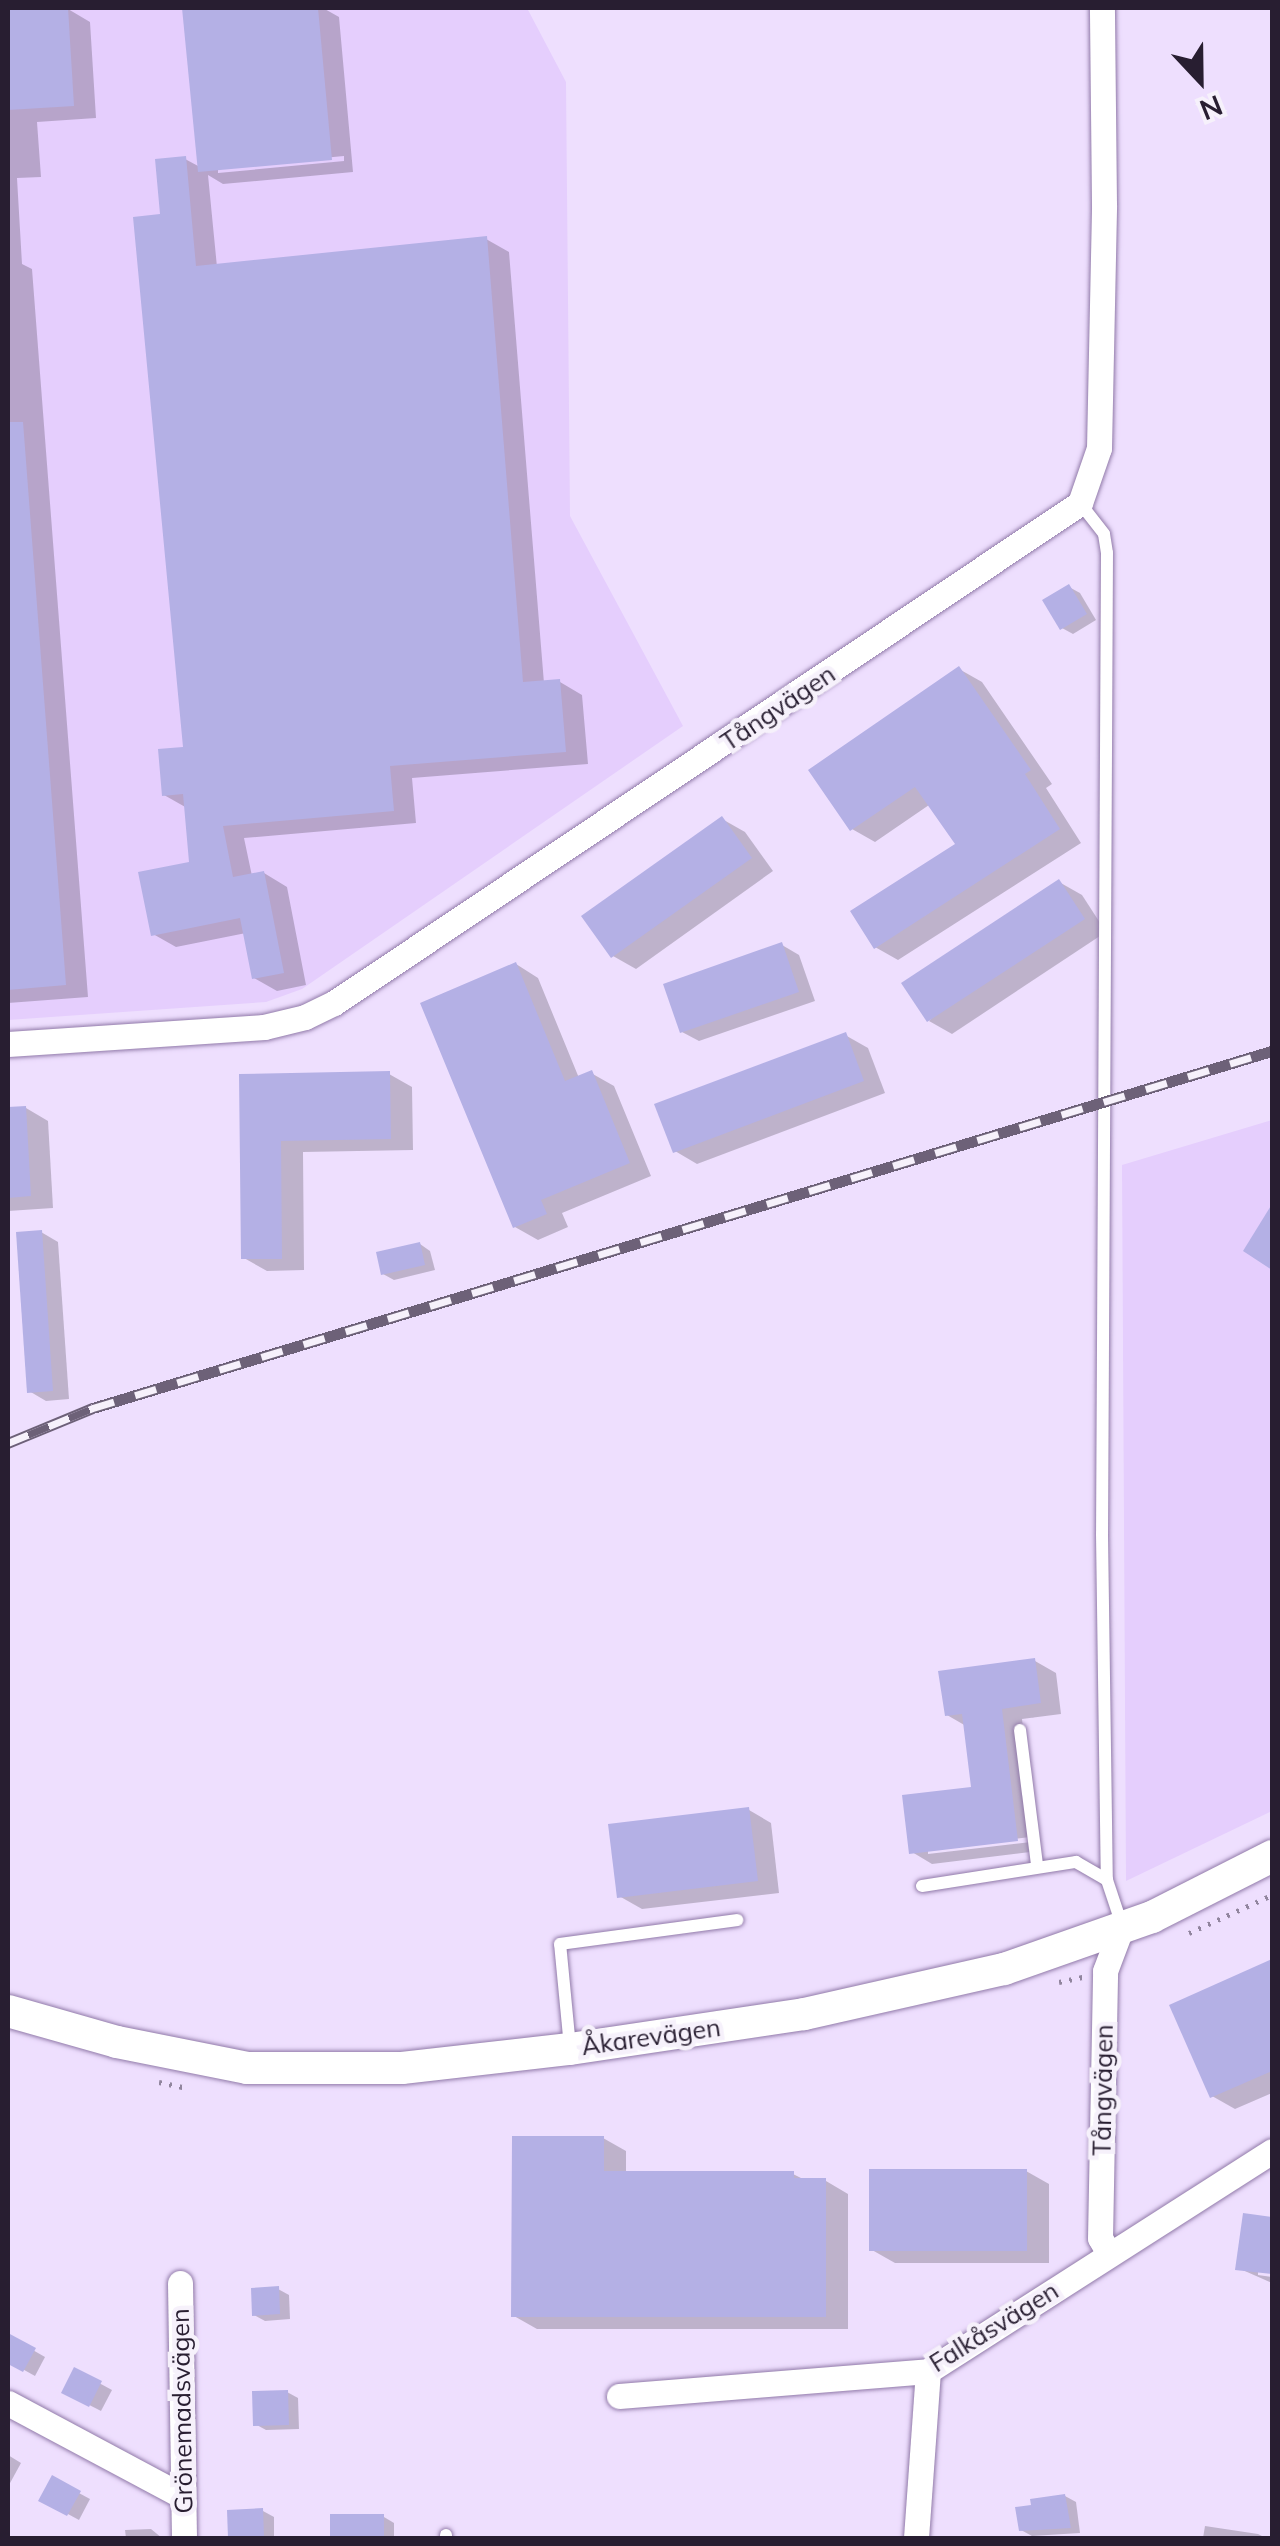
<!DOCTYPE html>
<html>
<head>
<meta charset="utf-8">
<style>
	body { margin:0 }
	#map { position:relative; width:1280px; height:2546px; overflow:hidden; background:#eedffe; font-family:Mulish,sans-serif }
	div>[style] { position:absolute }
	.built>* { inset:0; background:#e5cefd }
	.shadow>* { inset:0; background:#0003 }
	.building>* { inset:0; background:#b4b0e5 }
	.path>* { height:5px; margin-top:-2.5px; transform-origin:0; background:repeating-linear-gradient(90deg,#91859e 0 2.5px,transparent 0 10.5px) }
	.roads { filter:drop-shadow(0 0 2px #917aa9) drop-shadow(0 0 2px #917aa9) }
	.service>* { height:12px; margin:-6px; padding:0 6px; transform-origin:6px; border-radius:6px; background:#fff }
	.minor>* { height:25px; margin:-12.5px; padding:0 12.5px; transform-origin:12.5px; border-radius:12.5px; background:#fff }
	.tertiary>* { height:32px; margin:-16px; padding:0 16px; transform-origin:16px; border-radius:16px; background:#fff }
	.rail>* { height:11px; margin-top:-5.5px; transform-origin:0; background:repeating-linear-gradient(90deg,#f6f1fb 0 22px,#6d6178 0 44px); box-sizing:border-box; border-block:2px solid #6d6178 }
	span { translate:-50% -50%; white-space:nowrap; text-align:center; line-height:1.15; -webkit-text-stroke:9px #f6f1fb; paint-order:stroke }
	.street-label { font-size:25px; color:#281e31 }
	.frame { position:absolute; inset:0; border:10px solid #281e31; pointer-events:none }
	.north { position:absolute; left:1150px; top:30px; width:100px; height:100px; -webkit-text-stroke:8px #f6f1fb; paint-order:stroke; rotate:158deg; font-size:28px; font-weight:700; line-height:40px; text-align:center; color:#281e31 }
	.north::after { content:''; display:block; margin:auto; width:35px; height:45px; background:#281e31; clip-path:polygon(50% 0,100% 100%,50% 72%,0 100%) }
</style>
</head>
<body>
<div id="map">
	<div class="built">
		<i style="clip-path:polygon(8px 8px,527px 8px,566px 82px,570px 516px,683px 726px,302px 989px,266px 1002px,8px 1020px)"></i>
		<i style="clip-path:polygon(1272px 1120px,1272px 1811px,1126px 1881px,1122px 1165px)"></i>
	</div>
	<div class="shadow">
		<i style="clip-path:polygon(evenodd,185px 8px,323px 8px,339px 17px,353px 172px,223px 184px,208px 175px,217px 267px,486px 239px,509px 252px,544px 683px,560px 682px,582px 695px,588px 764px,412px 778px,416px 823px,244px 838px,252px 876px,264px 873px,287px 887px,306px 985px,277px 991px,254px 978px,246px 933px,176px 947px,153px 934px,192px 864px,187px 808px,164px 795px,185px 749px,163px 216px,185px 159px,200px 167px,185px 8px,344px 156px,344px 161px,218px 173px,218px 168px,344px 156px)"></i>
		<i style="clip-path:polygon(68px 9px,90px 22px,96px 118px,37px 122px,41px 177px,17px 178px,22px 264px,32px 269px,88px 997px,8px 1003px,8px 12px)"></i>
		<i style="clip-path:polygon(1069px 587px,1080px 593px,1096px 620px,1073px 634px,1062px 628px)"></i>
		<i style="clip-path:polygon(959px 669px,982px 682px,1052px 784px,1046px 788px,1081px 843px,898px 960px,875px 947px,958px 845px,929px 805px,875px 842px,852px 829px)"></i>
		<i style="clip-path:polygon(722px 819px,745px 832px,773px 871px,636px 969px,613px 956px)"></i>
		<i style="clip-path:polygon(1059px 882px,1082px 895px,1106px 932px,952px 1034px,929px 1021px)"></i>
		<i style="clip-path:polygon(782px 945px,799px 955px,815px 1001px,699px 1041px,682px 1032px)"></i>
		<i style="clip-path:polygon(516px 964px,538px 978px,579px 1078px,591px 1073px,614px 1086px,651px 1176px,562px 1213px,568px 1227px,538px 1240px,515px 1227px)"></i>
		<i style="clip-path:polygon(845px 1035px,868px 1048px,885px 1093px,697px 1164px,675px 1151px)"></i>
		<i style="clip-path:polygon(389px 1074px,412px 1087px,413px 1150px,303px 1152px,304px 1270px,267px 1271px,244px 1258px,242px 1076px)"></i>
		<i style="clip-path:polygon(26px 1108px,48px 1121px,53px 1208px,8px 1211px,8px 1109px)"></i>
		<i style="clip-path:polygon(41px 1232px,58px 1242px,69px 1399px,46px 1401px,29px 1391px)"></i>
		<i style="clip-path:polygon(420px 1244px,430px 1251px,435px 1270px,394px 1280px,383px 1274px)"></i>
		<i style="clip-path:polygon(evenodd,1035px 1661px,1056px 1673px,1061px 1714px,1022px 1719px,1038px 1851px,932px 1864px,912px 1852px,973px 1789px,966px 1726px,947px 1715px,1035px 1661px,1030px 1837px,1031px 1842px,928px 1854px,928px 1849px,1030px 1837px)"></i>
		<i style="clip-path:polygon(749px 1810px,771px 1823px,779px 1893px,642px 1909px,619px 1896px)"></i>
		<i style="clip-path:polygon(1272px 1962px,1272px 2093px,1235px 2109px,1212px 2096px,1172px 2006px)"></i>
		<i style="clip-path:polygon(603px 2138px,626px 2151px,626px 2174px,793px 2174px,805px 2180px,826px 2181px,848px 2194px,848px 2329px,537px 2329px,514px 2316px)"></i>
		<i style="clip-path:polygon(1026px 2171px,1049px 2184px,1049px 2263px,895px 2263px,872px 2250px)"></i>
		<i style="clip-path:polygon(1245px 2216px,1272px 2220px,1272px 2272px,1258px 2270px,1258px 2275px,1272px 2277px,1272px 2283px,1238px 2268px)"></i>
		<i style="clip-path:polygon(278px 2289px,289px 2295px,290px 2319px,265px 2321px,254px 2315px)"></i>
		<i style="clip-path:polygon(10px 2337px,45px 2357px,35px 2376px,8px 2361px)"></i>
		<i style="clip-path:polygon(75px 2370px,112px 2390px,101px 2411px,64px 2392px)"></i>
		<i style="clip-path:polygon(287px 2392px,298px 2398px,299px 2429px,266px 2430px,255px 2424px)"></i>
		<i style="clip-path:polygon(8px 2455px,21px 2463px,9px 2485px,8px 2484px)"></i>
		<i style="clip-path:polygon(53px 2479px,90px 2499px,79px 2520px,42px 2500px)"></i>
		<i style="clip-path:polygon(1065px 2496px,1076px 2502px,1080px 2533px,1032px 2536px,1021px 2530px)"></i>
		<i style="clip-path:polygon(263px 2511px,274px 2517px,274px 2538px,230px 2538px,230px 2512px)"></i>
		<i style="clip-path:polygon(332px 2517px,384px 2517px,394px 2523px,394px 2538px,332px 2538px)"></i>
		<i style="clip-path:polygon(1205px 2526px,1258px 2534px,1266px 2538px,1203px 2538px)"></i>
		<i style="clip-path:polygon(151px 2529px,162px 2538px,126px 2538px,125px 2530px)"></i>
	</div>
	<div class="building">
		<i style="clip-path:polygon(68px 8px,74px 106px,8px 110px,8px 10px)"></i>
		<i style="clip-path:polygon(182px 8px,318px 8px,332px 160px,198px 172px)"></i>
		<i style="clip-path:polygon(186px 156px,196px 266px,487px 236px,523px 682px,560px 679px,566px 752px,390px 766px,394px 811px,223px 826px,233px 877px,264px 871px,284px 973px,252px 979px,240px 918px,151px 936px,138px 872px,189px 862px,183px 794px,162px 796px,158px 749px,183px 747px,133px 217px,160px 214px,155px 159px)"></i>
		<i style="clip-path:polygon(8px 422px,23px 422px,66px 985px,8px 990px)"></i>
		<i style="clip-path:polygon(1069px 584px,1087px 614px,1060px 630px,1042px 600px)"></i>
		<i style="clip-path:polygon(959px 666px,1031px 770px,1025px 774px,1060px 829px,874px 949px,850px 911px,955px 844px,915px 787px,850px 831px,808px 770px)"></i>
		<i style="clip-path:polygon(722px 816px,752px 858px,611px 958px,581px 916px)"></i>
		<i style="clip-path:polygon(1059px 879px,1085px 919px,927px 1022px,901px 983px)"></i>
		<i style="clip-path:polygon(782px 942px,799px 992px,680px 1033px,663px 984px)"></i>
		<i style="clip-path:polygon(516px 962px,565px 1081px,592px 1070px,630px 1163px,541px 1200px,547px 1214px,513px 1228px,420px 1003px)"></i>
		<i style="clip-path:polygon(846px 1032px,864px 1081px,673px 1153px,654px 1104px)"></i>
		<i style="clip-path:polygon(390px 1071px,391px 1139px,281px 1141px,282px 1259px,241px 1259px,239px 1074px)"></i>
		<i style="clip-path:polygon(26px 1106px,31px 1196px,8px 1198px,8px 1107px)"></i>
		<i style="clip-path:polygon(1272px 1204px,1272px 1270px,1243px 1251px)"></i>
		<i style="clip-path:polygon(42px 1230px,53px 1391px,27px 1393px,16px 1232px)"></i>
		<i style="clip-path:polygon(420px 1242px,425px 1265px,381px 1275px,376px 1252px)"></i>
		<i style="clip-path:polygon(1035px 1658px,1041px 1703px,1002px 1709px,1018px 1841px,909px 1854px,902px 1795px,971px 1787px,962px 1714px,945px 1716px,938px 1671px)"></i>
		<i style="clip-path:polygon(749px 1807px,758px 1881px,617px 1898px,608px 1824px)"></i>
		<i style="clip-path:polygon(1272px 1959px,1272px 2071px,1210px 2098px,1169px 2005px)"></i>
		<i style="clip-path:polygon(512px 2136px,604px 2136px,604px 2171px,794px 2171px,794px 2178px,826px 2178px,826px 2317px,511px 2317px)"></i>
		<i style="clip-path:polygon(869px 2169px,1027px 2169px,1027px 2251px,869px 2251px)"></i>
		<i style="clip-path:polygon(1243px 2213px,1272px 2217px,1272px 2274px,1235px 2270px)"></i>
		<i style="clip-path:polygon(279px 2286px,280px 2314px,252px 2316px,251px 2288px)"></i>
		<i style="clip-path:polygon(8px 2333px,36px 2348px,23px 2372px,8px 2364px)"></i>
		<i style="clip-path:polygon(74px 2367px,102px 2381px,89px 2407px,61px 2393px)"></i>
		<i style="clip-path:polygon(288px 2390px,289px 2425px,253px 2426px,252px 2391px)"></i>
		<i style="clip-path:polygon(52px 2475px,81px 2491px,67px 2516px,38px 2501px)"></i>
		<i style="clip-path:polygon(1065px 2494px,1071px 2528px,1019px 2531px,1015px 2507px,1031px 2505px,1030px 2499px)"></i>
		<i style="clip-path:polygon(263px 2508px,264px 2538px,228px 2538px,227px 2510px)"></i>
		<i style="clip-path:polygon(330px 2514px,384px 2514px,384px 2538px,330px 2538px)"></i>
	</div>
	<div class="path">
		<i style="left:1189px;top:1933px;width:91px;rotate:-24.6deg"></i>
		<i style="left:1059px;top:1982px;width:24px;rotate:-12deg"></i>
		<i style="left:159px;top:2082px;width:30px;rotate:12deg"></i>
	</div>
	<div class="roads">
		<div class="service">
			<i style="left:1080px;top:503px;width:39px;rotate:52deg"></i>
			<i style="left:1104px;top:534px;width:19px;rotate:81deg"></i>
			<i style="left:1107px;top:553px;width:981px;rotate:90.29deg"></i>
			<i style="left:1102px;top:1534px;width:346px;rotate:89.2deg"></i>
			<i style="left:1107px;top:1880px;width:47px;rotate:71.6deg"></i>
			<i style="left:1020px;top:1730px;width:136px;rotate:82.8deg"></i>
			<i style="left:922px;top:1886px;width:156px;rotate:-8.9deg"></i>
			<i style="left:1076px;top:1862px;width:36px;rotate:30deg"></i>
			<i style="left:570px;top:2047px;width:103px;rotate:-95.5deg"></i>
			<i style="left:560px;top:1944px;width:179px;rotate:-7.7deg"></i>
			<i style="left:446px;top:2535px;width:3px;rotate:90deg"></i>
		</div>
		<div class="minor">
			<i style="left:8px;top:1044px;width:257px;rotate:-3.8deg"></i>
			<i style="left:264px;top:1027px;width:42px;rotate:-13.7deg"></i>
			<i style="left:305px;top:1017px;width:32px;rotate:-26deg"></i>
			<i style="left:334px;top:1003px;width:898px;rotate:-33.83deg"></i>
			<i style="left:1080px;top:503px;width:58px;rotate:-70.9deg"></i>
			<i style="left:1099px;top:448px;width:243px;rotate:-88.8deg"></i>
			<i style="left:1104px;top:205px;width:197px;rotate:-90.6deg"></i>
			<i style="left:1109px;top:2254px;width:18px;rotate:-119deg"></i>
			<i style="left:1100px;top:2238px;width:267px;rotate:-88.9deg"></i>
			<i style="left:1105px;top:1971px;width:48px;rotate:-69.3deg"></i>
			<i style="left:180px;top:2283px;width:255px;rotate:89.1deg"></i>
			<i style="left:619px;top:2396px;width:310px;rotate:-4.6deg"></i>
			<i style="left:928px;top:2371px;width:408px;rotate:-32.6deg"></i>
			<i style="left:8px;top:2403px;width:197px;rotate:28.1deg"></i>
			<i style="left:916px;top:2538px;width:167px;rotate:-85.9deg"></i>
		</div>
		<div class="tertiary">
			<i style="left:8px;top:2011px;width:113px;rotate:15.9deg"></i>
			<i style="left:117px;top:2042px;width:133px;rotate:11.3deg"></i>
			<i style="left:247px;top:2068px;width:155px"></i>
			<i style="left:402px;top:2068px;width:169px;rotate:-6.5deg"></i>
			<i style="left:570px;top:2049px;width:237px;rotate:-8.5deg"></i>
			<i style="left:804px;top:2014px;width:205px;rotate:-12.7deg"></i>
			<i style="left:1004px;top:1969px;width:157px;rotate:-19.4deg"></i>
			<i style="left:1152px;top:1917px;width:135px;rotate:-26.9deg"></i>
		</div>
	</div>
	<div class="rail">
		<i style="left:8px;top:1443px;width:92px;rotate:-22.4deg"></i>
		<i style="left:93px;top:1408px;width:1232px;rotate:-16.85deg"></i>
	</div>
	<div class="street-label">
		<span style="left:778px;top:708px;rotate:-34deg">Tångvägen</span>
		<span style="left:651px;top:2037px;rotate:-8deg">Åkarevägen</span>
		<span style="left:1103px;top:2090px;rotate:-89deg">Tångvägen</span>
		<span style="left:994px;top:2327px;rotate:-32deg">Falkåsvägen</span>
		<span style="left:182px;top:2411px;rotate:-91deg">Grönemadsvägen</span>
	</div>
	<div class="frame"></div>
	<div class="north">N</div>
</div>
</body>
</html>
